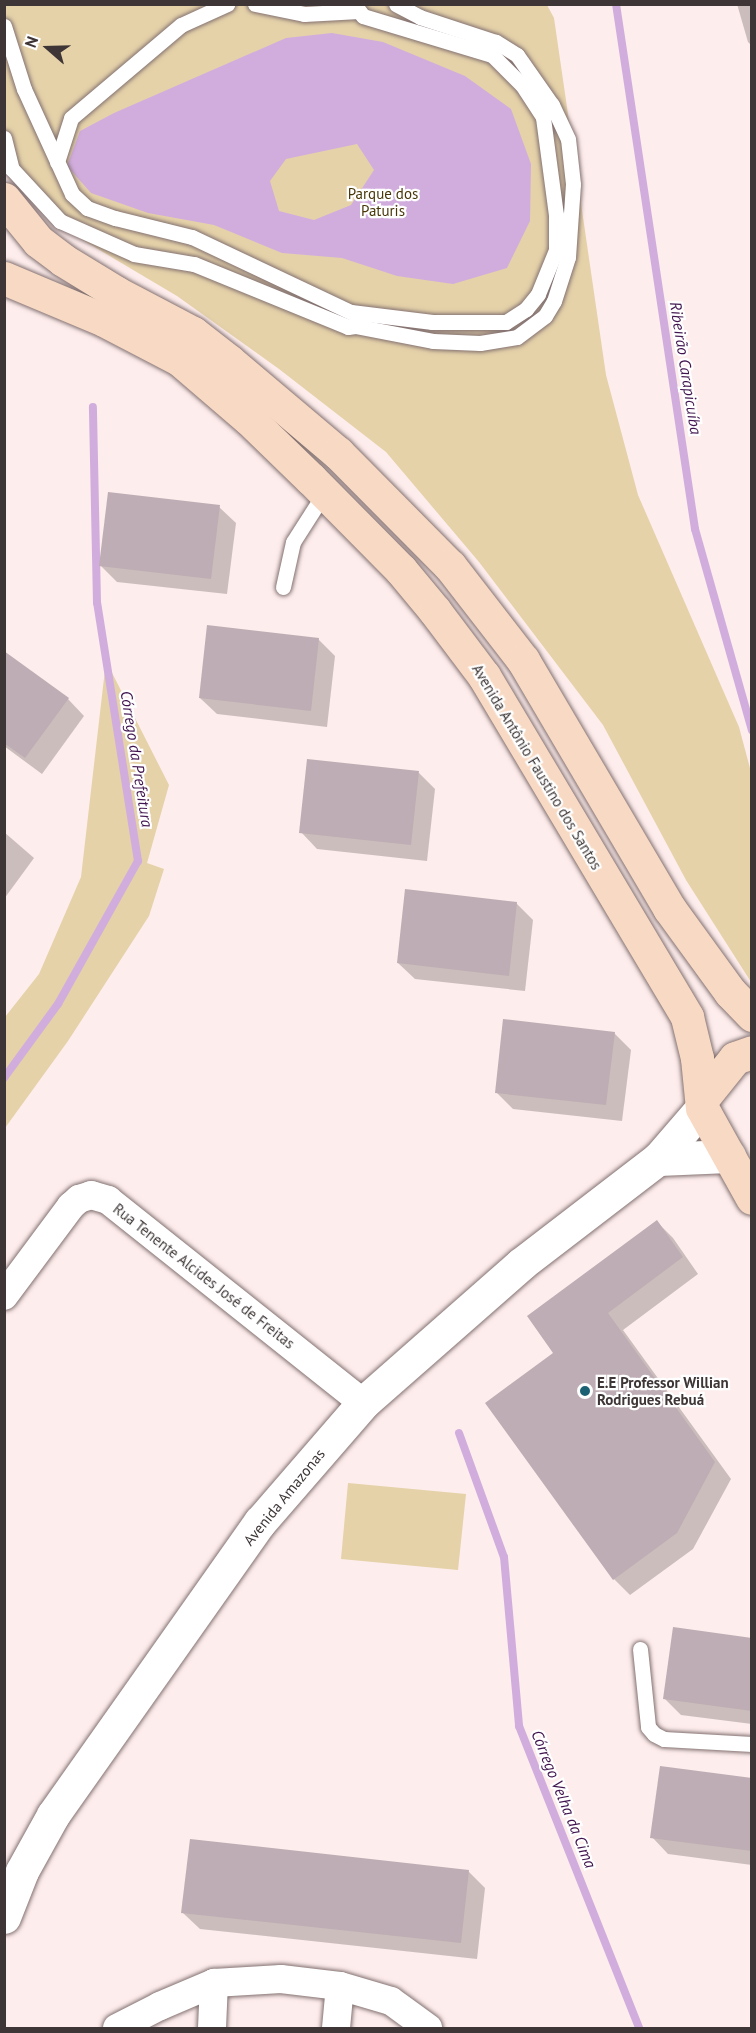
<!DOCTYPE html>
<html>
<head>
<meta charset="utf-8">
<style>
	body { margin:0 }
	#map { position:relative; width:756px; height:2033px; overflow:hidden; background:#fdedec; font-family:"PT Sans",sans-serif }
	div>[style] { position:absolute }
	.green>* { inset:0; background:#e5d2a9 }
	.water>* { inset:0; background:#d1adde }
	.shadow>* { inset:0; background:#0003 }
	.stream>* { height:8px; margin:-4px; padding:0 4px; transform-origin:4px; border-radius:4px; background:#d1adde }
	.building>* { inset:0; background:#beadb4 }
	.roads { filter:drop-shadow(0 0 2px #837171) drop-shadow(0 0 2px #837171) }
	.service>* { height:15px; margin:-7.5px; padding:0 7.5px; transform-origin:7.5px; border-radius:7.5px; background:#fff }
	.minor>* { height:28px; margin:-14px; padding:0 14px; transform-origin:14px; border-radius:14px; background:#fff }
	.tertiary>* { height:33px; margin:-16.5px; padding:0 16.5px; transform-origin:16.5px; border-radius:16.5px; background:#fff }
	.secondary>* { height:33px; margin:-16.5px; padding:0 16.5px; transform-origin:16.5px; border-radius:16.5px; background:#f8dac4 }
	.dots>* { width:16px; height:16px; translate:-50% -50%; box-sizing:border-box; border:3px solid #fff; border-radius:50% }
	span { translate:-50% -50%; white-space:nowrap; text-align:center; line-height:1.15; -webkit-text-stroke:4.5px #fff; paint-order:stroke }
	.park-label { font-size:15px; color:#483608 }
	.street-label { font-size:15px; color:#3e3636 }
	.poi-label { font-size:15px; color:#3e3636; font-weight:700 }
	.left { translate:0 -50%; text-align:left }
	.water-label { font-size:16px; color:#40144e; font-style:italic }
	.frame { position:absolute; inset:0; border:6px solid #3e3636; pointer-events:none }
	.north { position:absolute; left:18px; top:18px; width:60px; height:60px; -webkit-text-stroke:4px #fff; paint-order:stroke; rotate:290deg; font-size:16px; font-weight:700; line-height:24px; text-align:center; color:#3e3636 }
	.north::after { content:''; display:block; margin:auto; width:21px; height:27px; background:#3e3636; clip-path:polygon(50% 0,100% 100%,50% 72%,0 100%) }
</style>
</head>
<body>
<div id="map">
	<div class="green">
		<i style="clip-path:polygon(5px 5px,547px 5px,554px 18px,606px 375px,638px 495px,739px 727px,751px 772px,751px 982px,686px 880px,603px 725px,479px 562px,386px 452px,279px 369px,177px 296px,81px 239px,5px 171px)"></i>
		<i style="clip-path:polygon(106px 661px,169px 785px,147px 863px,164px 869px,149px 916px,68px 1041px,5px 1128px,5px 1017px,39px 974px,81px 877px)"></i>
		<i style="clip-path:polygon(348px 1483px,466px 1494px,458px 1570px,341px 1559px)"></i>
	</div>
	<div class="water">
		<i style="clip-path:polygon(evenodd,332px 33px,383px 42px,465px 76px,511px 109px,531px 164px,530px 221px,507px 268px,453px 284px,397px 276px,342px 258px,282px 253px,214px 225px,148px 213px,91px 193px,67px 166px,80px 131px,114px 113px,286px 38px,332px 33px,357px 144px,374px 170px,351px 205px,314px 220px,279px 211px,270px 181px,286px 159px,357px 144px)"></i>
	</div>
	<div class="shadow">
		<i style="clip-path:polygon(737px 4px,752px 4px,752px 46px,748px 42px)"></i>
		<i style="clip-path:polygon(219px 507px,236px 523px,227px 594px,117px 582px,101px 566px)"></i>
		<i style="clip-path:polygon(318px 639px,335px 656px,327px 727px,217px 714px,200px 698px)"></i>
		<i style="clip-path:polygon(4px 653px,68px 699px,84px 716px,42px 774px,4px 746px)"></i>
		<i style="clip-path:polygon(419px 773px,435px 789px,427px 861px,317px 849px,301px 832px)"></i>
		<i style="clip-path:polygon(4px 832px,34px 858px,4px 899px)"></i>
		<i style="clip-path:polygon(516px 903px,533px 920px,525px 991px,415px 979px,398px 963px)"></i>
		<i style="clip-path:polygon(614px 1033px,631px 1050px,622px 1121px,513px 1109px,496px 1092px)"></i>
		<i style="clip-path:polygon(657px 1222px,673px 1238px,698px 1274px,623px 1330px,731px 1479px,693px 1549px,630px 1595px,614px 1579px,555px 1354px)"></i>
		<i style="clip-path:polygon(752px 1639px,752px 1724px,681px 1715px,665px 1699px)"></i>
		<i style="clip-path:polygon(752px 1780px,752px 1865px,668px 1854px,652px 1837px)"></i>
		<i style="clip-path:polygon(468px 1871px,485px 1888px,477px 1959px,200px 1929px,183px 1913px)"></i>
	</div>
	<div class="stream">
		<i style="left:616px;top:4px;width:531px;rotate:81.44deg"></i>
		<i style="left:695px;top:529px;width:209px;rotate:74.2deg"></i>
		<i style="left:4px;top:1078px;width:92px;rotate:-53.9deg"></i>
		<i style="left:58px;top:1004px;width:164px;rotate:-60.8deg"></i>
		<i style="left:138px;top:861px;width:261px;rotate:-99deg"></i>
		<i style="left:97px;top:603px;width:196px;rotate:-91.2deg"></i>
		<i style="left:459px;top:1433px;width:132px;rotate:70.1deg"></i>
		<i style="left:504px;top:1557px;width:170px;rotate:84.9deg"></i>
		<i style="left:519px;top:1726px;width:325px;rotate:68.3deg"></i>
	</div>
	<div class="building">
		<i style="clip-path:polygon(108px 492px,220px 505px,211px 579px,99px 566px)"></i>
		<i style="clip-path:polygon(207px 625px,319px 638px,311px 711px,199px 698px)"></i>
		<i style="clip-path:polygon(4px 651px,69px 698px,25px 758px,4px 743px)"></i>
		<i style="clip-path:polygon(307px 759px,419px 771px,411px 845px,299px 833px)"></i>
		<i style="clip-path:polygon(405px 889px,517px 902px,509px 976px,397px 963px)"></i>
		<i style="clip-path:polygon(503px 1019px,615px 1032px,606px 1105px,495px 1093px)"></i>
		<i style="clip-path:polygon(657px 1220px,683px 1257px,608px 1313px,715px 1462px,677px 1533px,613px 1580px,485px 1403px,553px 1353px,527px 1316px)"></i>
		<i style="clip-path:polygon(673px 1627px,752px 1638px,752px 1711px,663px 1699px)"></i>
		<i style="clip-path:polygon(660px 1766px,752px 1778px,752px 1851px,650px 1838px)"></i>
		<i style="clip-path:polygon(190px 1839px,469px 1870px,461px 1943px,181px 1913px)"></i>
	</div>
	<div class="roads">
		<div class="service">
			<i style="left:255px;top:4px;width:50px;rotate:11.5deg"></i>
			<i style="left:304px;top:14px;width:55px;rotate:-3.1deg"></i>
			<i style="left:4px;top:26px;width:66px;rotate:72.4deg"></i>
			<i style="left:24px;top:89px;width:115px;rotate:65.4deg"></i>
			<i style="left:72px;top:194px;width:21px;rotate:43deg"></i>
			<i style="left:87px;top:208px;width:30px;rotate:20deg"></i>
			<i style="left:115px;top:218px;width:79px;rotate:13.9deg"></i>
			<i style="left:192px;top:237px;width:176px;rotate:25.3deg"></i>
			<i style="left:351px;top:312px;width:82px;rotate:7deg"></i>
			<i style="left:432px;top:322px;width:74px"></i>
			<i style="left:506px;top:322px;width:24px;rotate:-33deg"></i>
			<i style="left:526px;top:309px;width:19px;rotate:-51deg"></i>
			<i style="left:538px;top:294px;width:48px;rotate:-67.8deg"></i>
			<i style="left:556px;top:250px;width:35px;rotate:-90deg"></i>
			<i style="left:556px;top:215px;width:99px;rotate:-97.6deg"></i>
			<i style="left:543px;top:117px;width:38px;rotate:-123deg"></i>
			<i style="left:522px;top:85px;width:42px;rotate:-135deg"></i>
			<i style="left:492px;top:55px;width:135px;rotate:-163.2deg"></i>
			<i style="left:363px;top:16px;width:15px;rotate:-127deg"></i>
			<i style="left:4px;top:138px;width:32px;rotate:76deg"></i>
			<i style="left:12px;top:169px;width:71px;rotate:47.3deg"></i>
			<i style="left:60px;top:221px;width:81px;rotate:24deg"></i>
			<i style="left:134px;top:254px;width:61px;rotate:9.5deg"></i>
			<i style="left:194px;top:264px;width:166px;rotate:22.2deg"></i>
			<i style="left:348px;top:327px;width:7px;rotate:-8deg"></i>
			<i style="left:355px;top:326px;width:79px;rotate:10.9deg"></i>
			<i style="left:433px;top:341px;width:47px;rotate:2.4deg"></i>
			<i style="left:480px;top:343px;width:37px;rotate:-9deg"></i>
			<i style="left:517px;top:337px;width:35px;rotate:-37deg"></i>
			<i style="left:545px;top:316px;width:17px;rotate:-59deg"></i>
			<i style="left:554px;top:301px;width:46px;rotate:-72.3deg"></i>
			<i style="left:568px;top:257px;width:73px;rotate:-86.1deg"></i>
			<i style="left:573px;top:184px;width:45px;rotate:-96.3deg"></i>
			<i style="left:568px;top:139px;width:38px;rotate:-115deg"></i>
			<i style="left:552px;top:105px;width:61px;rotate:-125deg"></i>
			<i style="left:517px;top:55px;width:25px;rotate:-148deg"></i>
			<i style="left:496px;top:42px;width:80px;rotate:-161.8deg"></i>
			<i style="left:420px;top:17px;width:27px;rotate:-152deg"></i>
			<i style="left:57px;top:162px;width:46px;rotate:-72.3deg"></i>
			<i style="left:71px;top:118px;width:144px;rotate:-40.2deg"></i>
			<i style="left:181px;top:25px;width:51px;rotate:-24.5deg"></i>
			<i style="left:283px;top:587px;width:46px;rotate:-77.5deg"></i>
			<i style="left:293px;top:542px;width:59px;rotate:-57.4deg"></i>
			<i style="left:640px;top:1649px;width:78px;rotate:84.1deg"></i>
			<i style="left:648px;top:1727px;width:9px;rotate:49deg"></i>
			<i style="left:654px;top:1734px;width:11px;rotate:27deg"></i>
			<i style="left:664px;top:1739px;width:88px;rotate:3.3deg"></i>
		</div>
		<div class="minor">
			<i style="left:4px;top:1296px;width:112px;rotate:-53.3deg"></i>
			<i style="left:71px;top:1206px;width:11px;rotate:-41deg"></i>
			<i style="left:79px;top:1199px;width:13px;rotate:-18deg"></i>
			<i style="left:91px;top:1195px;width:18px;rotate:16deg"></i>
			<i style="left:108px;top:1200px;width:326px;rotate:38.5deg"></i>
			<i style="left:117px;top:2028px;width:48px;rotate:-27.1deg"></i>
			<i style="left:160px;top:2006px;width:59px;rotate:-23.1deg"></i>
			<i style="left:214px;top:1983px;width:67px;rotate:-3.4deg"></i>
			<i style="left:281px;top:1979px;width:59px;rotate:6.8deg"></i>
			<i style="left:340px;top:1986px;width:53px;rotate:16.4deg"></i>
			<i style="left:391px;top:2001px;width:46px;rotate:36.1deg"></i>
			<i style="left:212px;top:2028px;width:45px;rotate:-87.5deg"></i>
			<i style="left:336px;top:2028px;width:42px;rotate:-84.6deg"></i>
		</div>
		<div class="tertiary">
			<i style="left:658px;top:1159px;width:71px;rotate:-2.4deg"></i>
			<i style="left:4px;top:1917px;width:49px;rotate:-68.6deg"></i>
			<i style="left:22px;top:1871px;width:64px;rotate:-61deg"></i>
			<i style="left:53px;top:1815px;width:359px;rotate:-54.8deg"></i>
			<i style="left:260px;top:1522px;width:157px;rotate:-49.1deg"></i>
			<i style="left:363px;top:1403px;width:210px;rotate:-41.3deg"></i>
			<i style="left:521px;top:1264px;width:173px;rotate:-37.5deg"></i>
			<i style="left:658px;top:1159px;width:67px;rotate:-49.2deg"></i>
		</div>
		<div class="secondary">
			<i style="left:4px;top:199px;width:54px;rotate:51deg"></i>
			<i style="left:38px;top:241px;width:31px;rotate:37deg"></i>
			<i style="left:63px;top:260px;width:63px;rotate:31.4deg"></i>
			<i style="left:117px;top:293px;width:86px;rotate:27.8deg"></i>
			<i style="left:193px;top:333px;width:46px;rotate:37.9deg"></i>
			<i style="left:229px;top:361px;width:143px;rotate:40.2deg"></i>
			<i style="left:338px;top:453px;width:159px;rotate:45.3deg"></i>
			<i style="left:450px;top:566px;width:119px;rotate:52.2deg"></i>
			<i style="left:523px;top:660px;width:288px;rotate:59.5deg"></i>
			<i style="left:669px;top:908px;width:104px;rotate:54deg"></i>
			<i style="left:730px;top:992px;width:32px;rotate:46deg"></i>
			<i style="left:4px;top:278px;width:108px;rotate:22.8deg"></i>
			<i style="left:104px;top:320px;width:85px;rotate:27.5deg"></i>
			<i style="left:179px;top:359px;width:92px;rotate:40.6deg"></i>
			<i style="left:249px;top:419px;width:86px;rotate:44.1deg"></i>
			<i style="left:311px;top:479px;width:128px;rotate:45.3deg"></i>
			<i style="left:401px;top:570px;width:53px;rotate:50.3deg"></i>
			<i style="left:435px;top:611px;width:81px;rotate:53deg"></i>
			<i style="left:484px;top:676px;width:397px;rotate:59.2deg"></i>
			<i style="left:687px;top:1017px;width:42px;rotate:76.3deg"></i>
			<i style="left:697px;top:1058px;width:50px;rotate:84.3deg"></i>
			<i style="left:702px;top:1108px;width:103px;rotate:60.9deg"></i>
			<i style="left:703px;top:1098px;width:51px;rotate:-51.3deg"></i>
			<i style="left:735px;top:1058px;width:18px;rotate:-19deg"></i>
		</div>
	</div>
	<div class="dots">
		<i style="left:585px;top:1391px;background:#1c6073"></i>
	</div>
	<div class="park-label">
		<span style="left:383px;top:202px">Parque dos<br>Paturis</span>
	</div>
	<div class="street-label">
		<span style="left:537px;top:767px;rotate:59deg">Avenida Antônio Faustino dos Santos</span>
		<span style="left:204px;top:1276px;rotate:38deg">Rua Tenente Alcides José de Freitas</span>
		<span style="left:284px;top:1497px;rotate:-51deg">Avenida Amazonas</span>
	</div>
	<div class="poi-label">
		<span class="left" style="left:597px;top:1391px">E.E Professor Willian<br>Rodrigues Rebuá</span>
	</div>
	<div class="water-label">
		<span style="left:686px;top:368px;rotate:81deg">Ribeirão Carapicuíba</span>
		<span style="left:137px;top:759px;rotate:81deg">Córrego da Prefeitura</span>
		<span style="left:564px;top:1799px;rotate:68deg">Córrego Velha da Cima</span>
	</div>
	<div class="frame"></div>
	<div class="north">N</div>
</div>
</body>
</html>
